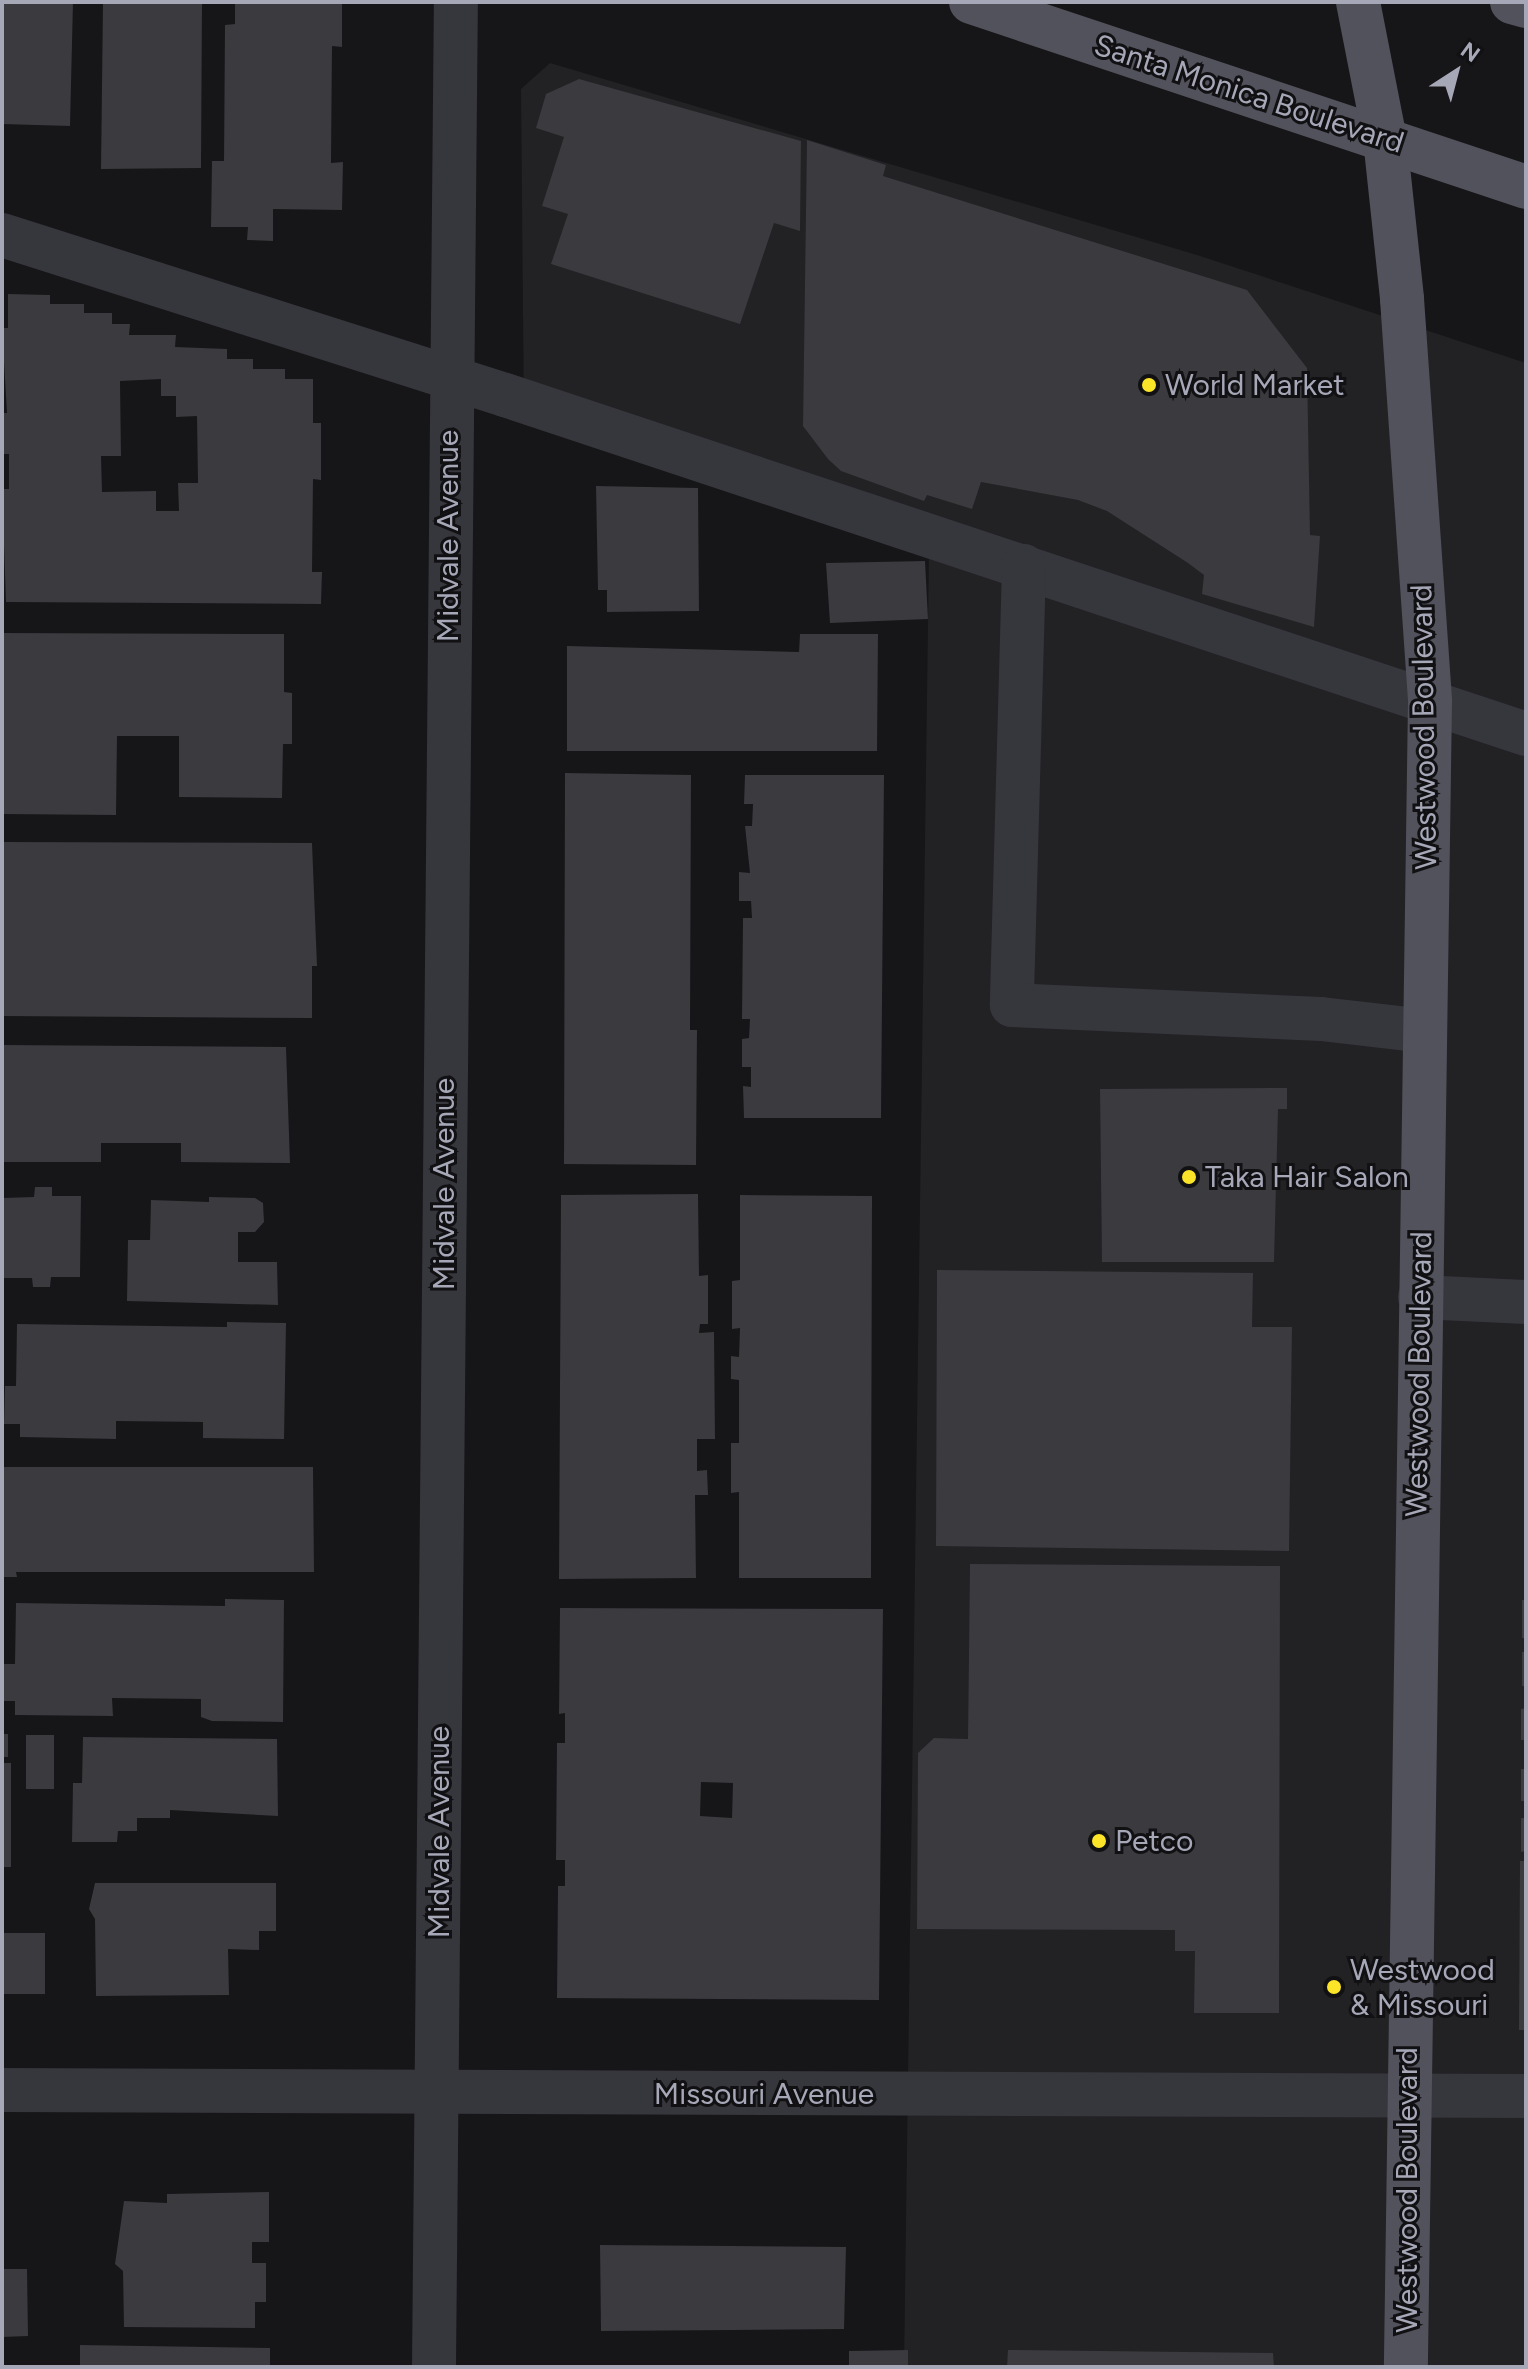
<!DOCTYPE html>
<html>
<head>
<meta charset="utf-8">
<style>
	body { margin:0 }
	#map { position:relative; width:1528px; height:2369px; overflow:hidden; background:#161517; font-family:Figtree,sans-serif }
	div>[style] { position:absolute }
	.built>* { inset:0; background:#222124 }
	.building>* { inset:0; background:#3a3a3f }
	.minor>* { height:44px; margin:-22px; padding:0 22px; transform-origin:22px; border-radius:22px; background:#36363d }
	.major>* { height:44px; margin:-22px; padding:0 22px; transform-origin:22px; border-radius:22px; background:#52525c }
	.dots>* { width:22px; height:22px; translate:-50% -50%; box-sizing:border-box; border:4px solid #111012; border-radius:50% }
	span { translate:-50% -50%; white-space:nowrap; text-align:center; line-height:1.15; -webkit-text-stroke:6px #111012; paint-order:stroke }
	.street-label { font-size:30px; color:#a6a8b8 }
	.poi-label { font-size:30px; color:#a6a8b8 }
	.left { translate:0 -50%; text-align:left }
	.frame { position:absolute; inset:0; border:4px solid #a6a8b8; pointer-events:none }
	.north { position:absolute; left:1416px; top:32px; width:80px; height:80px; -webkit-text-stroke:6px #111012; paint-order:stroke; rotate:36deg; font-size:22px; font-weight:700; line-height:32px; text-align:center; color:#a6a8b8 }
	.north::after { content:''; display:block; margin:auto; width:28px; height:36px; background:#a6a8b8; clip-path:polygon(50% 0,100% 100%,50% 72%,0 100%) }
</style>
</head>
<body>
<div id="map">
	<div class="built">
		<i style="clip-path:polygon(550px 63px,1197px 255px,1526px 363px,1526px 2367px,904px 2367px,929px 551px,524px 424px,521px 89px)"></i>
	</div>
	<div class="building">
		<i style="clip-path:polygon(2px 2px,73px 2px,70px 126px,2px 124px)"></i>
		<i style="clip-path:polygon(103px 2px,202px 2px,201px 168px,101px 169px)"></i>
		<i style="clip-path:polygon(235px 2px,342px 3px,342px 47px,332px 46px,331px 163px,343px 162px,342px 210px,273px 209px,273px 241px,247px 240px,248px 227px,211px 227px,212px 161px,224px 161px,225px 25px,235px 24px)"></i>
		<i style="clip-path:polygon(579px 79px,801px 141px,800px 231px,774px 223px,740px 324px,551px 264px,568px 214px,542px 206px,564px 137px,536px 128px,546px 94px)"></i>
		<i style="clip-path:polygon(807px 140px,886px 165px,883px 176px,1247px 290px,1307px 368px,1310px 535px,1320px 536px,1314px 627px,1202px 594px,1204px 575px,1188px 563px,1107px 511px,1078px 500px,981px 482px,972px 509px,927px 495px,924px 501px,841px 471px,828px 459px,803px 426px)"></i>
		<i style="clip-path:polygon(evenodd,8px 294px,50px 295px,50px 304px,84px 304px,84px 313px,112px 313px,112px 324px,130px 324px,129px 335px,176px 335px,175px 347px,227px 349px,227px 359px,253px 359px,253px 369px,285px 369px,285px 379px,313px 379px,313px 423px,321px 423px,321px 480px,313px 479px,312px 572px,322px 572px,321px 604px,6px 602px,2px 489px,9px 489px,9px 454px,2px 454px,2px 413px,7px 413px,2px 328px,8px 328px,8px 294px,161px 379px,161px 396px,176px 396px,176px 417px,197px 416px,198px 483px,178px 483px,179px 511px,156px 511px,156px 491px,102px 492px,101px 456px,121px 456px,120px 381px,161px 379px)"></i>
		<i style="clip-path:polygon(596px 486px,698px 488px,699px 611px,607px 612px,607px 590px,598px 590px)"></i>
		<i style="clip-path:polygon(925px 561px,928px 619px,830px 623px,826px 563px)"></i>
		<i style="clip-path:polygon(2px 633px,284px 634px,284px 692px,292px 693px,292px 744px,283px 744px,282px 798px,179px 797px,179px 736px,117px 736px,116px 815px,2px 814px)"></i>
		<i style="clip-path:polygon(800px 634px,878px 634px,877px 751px,567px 751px,567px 646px,799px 652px)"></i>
		<i style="clip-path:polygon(565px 773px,691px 775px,690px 1030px,697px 1030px,696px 1165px,564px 1164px)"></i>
		<i style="clip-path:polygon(745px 775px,884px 775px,881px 1118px,744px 1118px,743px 1086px,751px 1087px,751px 1067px,742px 1067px,742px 1039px,749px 1038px,750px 1019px,742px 1019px,743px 918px,752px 918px,751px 901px,739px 901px,739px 872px,750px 873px,745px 826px,752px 826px,753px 804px,744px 804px)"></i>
		<i style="clip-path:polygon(2px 842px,312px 843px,317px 966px,312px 966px,312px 1018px,2px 1016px)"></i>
		<i style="clip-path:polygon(2px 1045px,286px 1047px,290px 1163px,181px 1162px,181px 1143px,101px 1143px,101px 1162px,2px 1162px)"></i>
		<i style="clip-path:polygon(1287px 1088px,1287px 1109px,1278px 1109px,1274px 1262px,1102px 1262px,1100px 1089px)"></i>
		<i style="clip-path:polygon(35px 1187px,52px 1187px,52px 1196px,81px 1196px,80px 1277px,51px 1277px,50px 1287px,33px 1287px,32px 1278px,2px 1278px,2px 1198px,34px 1197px)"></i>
		<i style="clip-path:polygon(698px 1194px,699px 1276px,708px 1275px,708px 1324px,700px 1324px,699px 1333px,714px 1332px,715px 1439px,697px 1439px,697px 1471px,707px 1470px,708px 1495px,695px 1495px,696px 1578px,559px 1579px,561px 1195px)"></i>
		<i style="clip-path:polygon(740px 1195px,872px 1196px,871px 1578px,739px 1578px,739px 1492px,731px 1493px,731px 1443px,739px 1443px,739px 1380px,731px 1379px,731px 1356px,739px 1357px,740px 1328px,732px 1329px,732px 1281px,740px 1280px)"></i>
		<i style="clip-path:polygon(209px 1197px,255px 1198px,263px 1203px,264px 1222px,255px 1232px,238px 1232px,238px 1262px,277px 1262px,278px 1305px,127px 1301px,128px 1240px,150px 1240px,151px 1200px,209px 1202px)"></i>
		<i style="clip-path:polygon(937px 1270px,1253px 1273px,1252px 1327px,1292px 1327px,1289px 1551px,936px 1546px)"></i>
		<i style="clip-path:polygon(227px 1322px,286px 1323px,284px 1439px,203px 1438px,203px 1422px,116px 1421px,116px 1439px,20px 1437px,20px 1424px,4px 1424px,5px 1386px,16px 1386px,17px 1324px,227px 1327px)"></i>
		<i style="clip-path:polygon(2px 1467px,313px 1467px,314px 1572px,16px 1572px,17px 1577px,2px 1577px)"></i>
		<i style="clip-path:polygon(970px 1564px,1280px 1566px,1279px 2013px,1194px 2013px,1195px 1951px,1175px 1951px,1175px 1930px,917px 1929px,918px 1753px,934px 1738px,968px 1739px)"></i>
		<i style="clip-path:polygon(225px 1599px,284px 1600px,283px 1722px,212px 1721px,201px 1717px,201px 1699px,112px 1698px,113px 1716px,15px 1715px,15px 1701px,3px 1701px,4px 1664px,15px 1664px,16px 1603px,225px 1606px)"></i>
		<i style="clip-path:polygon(1522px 1600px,1526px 1600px,1526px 1638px,1522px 1638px)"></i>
		<i style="clip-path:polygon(evenodd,560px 1608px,883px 1609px,879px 2000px,557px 1998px,558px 1886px,565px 1886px,565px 1860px,556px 1860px,557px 1743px,565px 1743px,565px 1713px,559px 1714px,560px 1608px,701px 1782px,733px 1783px,732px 1818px,700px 1816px,701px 1782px)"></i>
		<i style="clip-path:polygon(1522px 1652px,1526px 1652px,1526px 1686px,1522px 1686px)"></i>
		<i style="clip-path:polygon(1526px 1708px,1526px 1740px,1521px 1740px,1521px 1709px)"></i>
		<i style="clip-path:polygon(2px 1734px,8px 1734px,8px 1757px,2px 1757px)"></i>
		<i style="clip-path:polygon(26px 1735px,54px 1735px,54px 1789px,26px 1789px)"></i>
		<i style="clip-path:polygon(83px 1737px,277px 1739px,278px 1816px,170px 1810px,170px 1818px,137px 1818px,137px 1831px,118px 1831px,117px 1842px,72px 1842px,73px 1783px,82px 1783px)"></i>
		<i style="clip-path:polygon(2px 1763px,11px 1763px,11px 1867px,2px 1867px)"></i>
		<i style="clip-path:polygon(1521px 1769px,1526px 1769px,1526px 1801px,1521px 1801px)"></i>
		<i style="clip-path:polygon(1521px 1818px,1526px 1818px,1526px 1851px,1521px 1852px)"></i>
		<i style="clip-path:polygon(1520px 1861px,1526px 1861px,1526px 2030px,1519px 2030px)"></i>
		<i style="clip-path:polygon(95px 1883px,276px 1883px,276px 1931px,259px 1931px,259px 1950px,228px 1949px,229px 1995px,96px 1996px,95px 1919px,89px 1909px)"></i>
		<i style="clip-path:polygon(2px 1933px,45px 1933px,45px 1994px,2px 1994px)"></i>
		<i style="clip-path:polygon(269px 2192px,269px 2242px,252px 2242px,252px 2263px,266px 2263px,266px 2302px,255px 2302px,255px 2328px,124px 2327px,123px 2271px,115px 2264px,124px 2201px,167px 2203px,167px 2194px)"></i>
		<i style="clip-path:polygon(600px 2245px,846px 2247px,844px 2329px,601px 2331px)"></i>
		<i style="clip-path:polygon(2px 2269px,27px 2269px,28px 2336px,2px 2337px)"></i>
		<i style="clip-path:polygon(80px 2345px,270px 2348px,270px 2367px,80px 2367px)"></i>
		<i style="clip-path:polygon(908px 2350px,908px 2367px,849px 2367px,849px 2351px)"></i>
		<i style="clip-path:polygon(1008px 2350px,1273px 2353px,1274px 2367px,1007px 2367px)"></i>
	</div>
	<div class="minor">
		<i style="left:2px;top:235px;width:528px;rotate:17.65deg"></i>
		<i style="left:505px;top:395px;width:1076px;rotate:18.37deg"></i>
		<i style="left:1024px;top:566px;width:439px;rotate:91.6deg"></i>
		<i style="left:1012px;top:1005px;width:309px;rotate:2.6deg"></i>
		<i style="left:1321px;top:1019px;width:104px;rotate:6.6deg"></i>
		<i style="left:1420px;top:1297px;width:106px;rotate:2.7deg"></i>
		<i style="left:2px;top:2090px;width:1524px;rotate:0.23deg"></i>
		<i style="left:434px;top:2367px;width:2365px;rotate:-89.47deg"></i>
	</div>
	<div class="major">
		<i style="left:971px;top:2px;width:585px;rotate:18.43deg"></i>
		<i style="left:1358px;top:2px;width:140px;rotate:78.9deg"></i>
		<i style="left:1385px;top:139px;width:161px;rotate:83.9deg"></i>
		<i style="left:1402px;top:299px;width:403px;rotate:86deg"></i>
		<i style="left:1430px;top:701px;width:1666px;rotate:90.83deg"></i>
		<i style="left:1512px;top:2px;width:15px;rotate:16deg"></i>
	</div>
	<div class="dots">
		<i style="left:1149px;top:385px;background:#fce528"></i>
		<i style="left:1189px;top:1177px;background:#fce528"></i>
		<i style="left:1099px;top:1841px;background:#fce528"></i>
		<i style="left:1334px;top:1987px;background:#fce528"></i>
	</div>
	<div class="street-label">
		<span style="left:1249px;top:94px;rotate:18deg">Santa Monica Boulevard</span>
		<span style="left:448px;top:536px;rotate:-90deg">Midvale Avenue</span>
		<span style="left:1424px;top:727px;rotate:-91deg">Westwood Boulevard</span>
		<span style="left:444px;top:1184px;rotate:-90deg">Midvale Avenue</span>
		<span style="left:1419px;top:1374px;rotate:-89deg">Westwood Boulevard</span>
		<span style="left:439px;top:1832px;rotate:-90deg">Midvale Avenue</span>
		<span style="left:764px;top:2094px">Missouri Avenue</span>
		<span style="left:1407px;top:2190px;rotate:-90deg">Westwood Boulevard</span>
	</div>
	<div class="poi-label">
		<span class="left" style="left:1165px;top:385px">World Market</span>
		<span class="left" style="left:1205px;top:1177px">Taka Hair Salon</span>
		<span class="left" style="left:1115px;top:1841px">Petco</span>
		<span class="left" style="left:1350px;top:1987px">Westwood<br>&amp; Missouri</span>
	</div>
	<div class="frame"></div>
	<div class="north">N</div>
</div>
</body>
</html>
